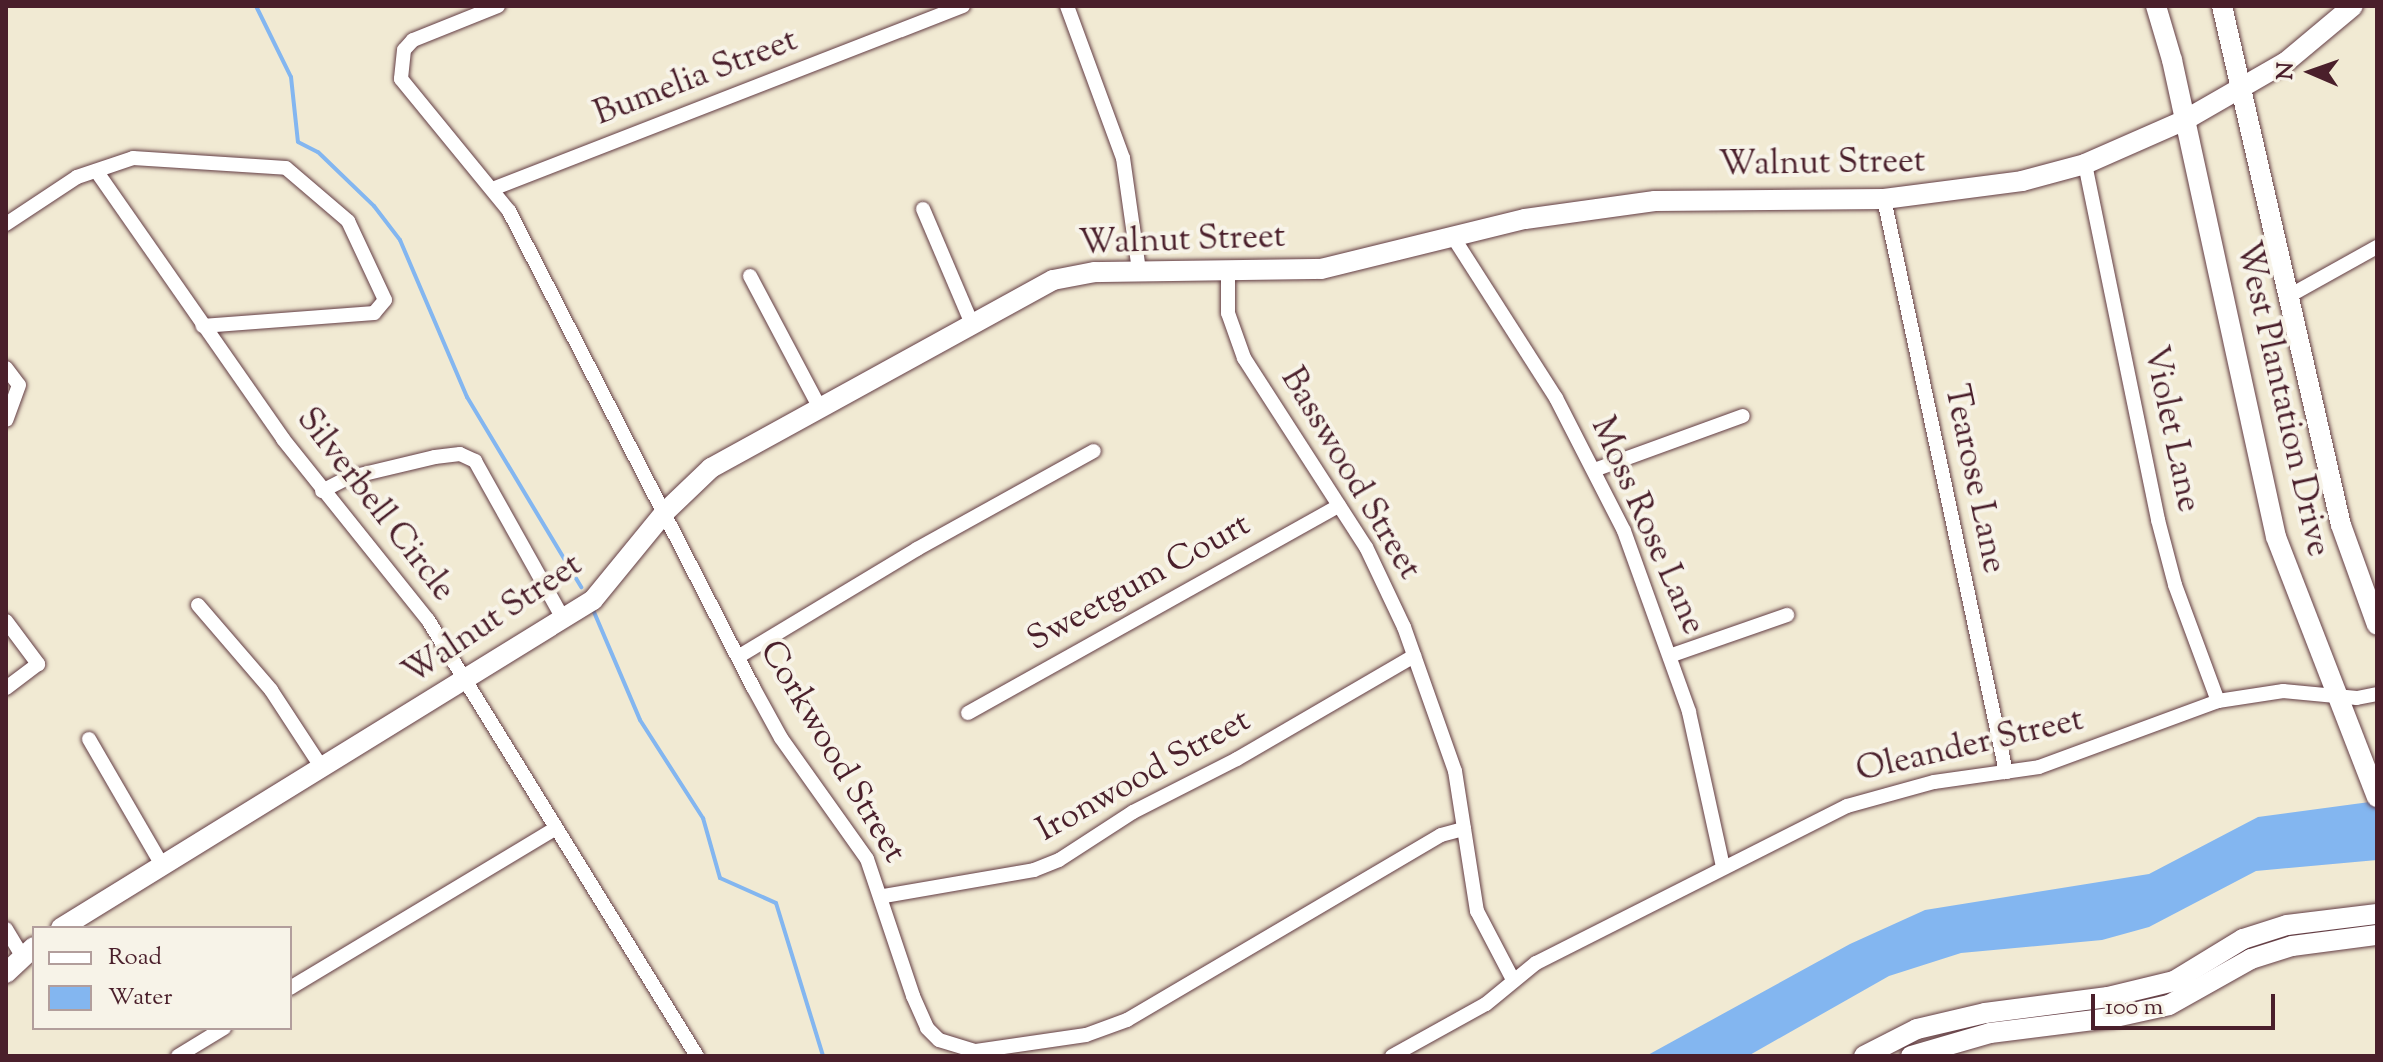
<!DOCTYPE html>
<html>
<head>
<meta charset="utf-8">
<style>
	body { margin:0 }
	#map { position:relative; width:2383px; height:1062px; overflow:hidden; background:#f1ead3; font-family:"Sorts Mill Goudy",serif }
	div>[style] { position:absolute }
	.water>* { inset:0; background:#83b6f0 }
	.stream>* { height:4px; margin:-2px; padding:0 2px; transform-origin:2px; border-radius:2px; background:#83b6f0 }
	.roads { filter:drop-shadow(0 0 2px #633d44) drop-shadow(0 0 2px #633d44) }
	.street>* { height:14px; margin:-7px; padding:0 7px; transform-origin:7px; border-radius:7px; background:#fff }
	.secondary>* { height:20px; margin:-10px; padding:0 10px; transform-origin:10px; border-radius:10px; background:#fff }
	span { translate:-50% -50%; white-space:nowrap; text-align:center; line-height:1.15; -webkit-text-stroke:8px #f7f3e8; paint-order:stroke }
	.street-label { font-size:34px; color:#4a1f2b }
	.frame { position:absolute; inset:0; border:8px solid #4a1f2b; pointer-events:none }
	.legend { position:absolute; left:32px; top:926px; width:260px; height:104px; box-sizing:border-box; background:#f7f3e8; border:2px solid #b29e9c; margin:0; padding:10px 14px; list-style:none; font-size:24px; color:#4a1f2b }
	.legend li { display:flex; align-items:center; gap:16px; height:40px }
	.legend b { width:40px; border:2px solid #b29e9c }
	.north { position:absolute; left:2271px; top:32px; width:80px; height:80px; -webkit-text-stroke:6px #f7f3e8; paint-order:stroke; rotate:272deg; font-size:22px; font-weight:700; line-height:32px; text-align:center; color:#4a1f2b }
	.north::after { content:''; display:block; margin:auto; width:28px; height:36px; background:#4a1f2b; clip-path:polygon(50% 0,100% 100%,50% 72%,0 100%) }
	.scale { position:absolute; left:2091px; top:994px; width:184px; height:36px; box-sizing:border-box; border:4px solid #4a1f2b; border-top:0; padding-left:10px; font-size:24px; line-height:28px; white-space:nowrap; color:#4a1f2b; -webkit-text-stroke:6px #f7f3e8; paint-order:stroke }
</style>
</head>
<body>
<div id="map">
	<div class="water">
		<i style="clip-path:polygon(2377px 801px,2377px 860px,2256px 871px,2149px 927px,2102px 940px,1961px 953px,1889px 976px,1748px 1056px,1646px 1056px,1850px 944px,1925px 910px,2149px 874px,2258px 817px)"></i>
	</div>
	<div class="stream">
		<i style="left:256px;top:6px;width:79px;rotate:63.8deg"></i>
		<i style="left:291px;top:77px;width:65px;rotate:83.9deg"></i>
		<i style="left:298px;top:142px;width:22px;rotate:27deg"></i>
		<i style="left:318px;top:152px;width:78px;rotate:44deg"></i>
		<i style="left:374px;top:206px;width:43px;rotate:52.6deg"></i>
		<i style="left:400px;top:240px;width:171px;rotate:66.9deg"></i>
		<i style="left:467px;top:397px;width:222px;rotate:59deg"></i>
		<i style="left:594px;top:612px;width:117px;rotate:66.9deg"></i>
		<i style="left:640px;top:720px;width:117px;rotate:57.3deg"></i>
		<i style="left:703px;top:818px;width:62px;rotate:74.2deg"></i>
		<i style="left:720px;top:878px;width:61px;rotate:24.1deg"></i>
		<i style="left:776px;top:903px;width:160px;rotate:72.9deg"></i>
	</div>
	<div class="roads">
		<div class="street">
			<i style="left:498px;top:6px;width:92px;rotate:158.2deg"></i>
			<i style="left:413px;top:40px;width:13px;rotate:132deg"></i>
			<i style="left:404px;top:50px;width:29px;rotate:96deg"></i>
			<i style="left:401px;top:79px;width:171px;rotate:50.7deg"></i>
			<i style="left:509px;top:211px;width:535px;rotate:62.86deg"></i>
			<i style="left:753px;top:687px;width:58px;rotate:61.2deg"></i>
			<i style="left:781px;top:738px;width:148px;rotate:54.6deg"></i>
			<i style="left:867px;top:859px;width:145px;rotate:71.4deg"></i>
			<i style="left:913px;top:996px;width:35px;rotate:66deg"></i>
			<i style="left:927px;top:1028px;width:17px;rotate:45deg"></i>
			<i style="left:939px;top:1040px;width:39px;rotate:17deg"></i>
			<i style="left:976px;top:1051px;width:111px;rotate:-8.3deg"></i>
			<i style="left:1086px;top:1035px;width:44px;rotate:-20.1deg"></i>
			<i style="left:1127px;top:1020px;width:364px;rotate:-30.5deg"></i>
			<i style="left:1441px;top:835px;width:24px;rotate:-15deg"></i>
			<i style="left:1067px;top:6px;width:162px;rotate:69.8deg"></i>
			<i style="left:1123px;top:158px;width:113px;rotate:81.9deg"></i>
			<i style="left:2085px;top:164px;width:363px;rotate:78.4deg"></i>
			<i style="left:2158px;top:520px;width:67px;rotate:75.3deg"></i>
			<i style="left:2175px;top:585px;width:124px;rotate:69.7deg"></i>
			<i style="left:97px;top:172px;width:325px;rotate:55.1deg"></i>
			<i style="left:283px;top:439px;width:232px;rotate:51.3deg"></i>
			<i style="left:428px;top:620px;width:512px;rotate:58.33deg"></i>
			<i style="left:495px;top:188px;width:502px;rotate:-21.25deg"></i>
			<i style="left:1884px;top:199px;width:586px;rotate:77.98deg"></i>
			<i style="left:923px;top:209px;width:125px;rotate:66.9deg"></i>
			<i style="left:6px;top:224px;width:85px;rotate:-33.5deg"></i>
			<i style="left:77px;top:177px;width:59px;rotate:-18.7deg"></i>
			<i style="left:133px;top:158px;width:153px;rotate:3.7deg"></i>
			<i style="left:286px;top:168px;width:82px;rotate:40.5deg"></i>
			<i style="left:348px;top:221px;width:87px;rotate:64.9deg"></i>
			<i style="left:385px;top:300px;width:17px;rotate:130deg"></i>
			<i style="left:374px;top:313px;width:172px;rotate:175.7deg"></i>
			<i style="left:1453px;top:237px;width:191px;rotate:57.4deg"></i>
			<i style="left:1556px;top:398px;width:149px;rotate:62.9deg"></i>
			<i style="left:1624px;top:531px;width:192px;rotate:70.2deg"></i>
			<i style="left:1689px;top:712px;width:159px;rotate:77.6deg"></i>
			<i style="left:1228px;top:273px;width:40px;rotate:90deg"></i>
			<i style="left:1228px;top:313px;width:48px;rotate:70.4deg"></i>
			<i style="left:1244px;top:358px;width:225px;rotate:57.2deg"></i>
			<i style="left:1366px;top:547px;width:89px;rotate:64.6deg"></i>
			<i style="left:1404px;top:627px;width:153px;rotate:70.5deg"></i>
			<i style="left:1455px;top:771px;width:142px;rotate:81.1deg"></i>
			<i style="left:1477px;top:911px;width:76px;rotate:62.4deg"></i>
			<i style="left:750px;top:276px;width:149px;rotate:62.1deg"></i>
			<i style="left:2289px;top:296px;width:101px;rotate:-29.1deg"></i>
			<i style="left:6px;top:368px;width:21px;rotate:53deg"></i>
			<i style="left:19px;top:385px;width:37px;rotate:110deg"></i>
			<i style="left:1597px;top:469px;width:155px;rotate:-20deg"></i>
			<i style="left:322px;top:491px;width:28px;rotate:-27deg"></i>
			<i style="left:347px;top:478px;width:90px;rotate:-13.4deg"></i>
			<i style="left:435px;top:457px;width:25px;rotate:-7deg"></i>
			<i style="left:460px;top:454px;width:17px;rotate:25deg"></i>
			<i style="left:475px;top:461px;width:182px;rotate:60.8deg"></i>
			<i style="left:198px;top:605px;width:112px;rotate:49.3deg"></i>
			<i style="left:271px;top:690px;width:93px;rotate:56.8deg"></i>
			<i style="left:6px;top:621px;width:54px;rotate:53.3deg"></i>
			<i style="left:38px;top:664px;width:40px;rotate:143deg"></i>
			<i style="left:1672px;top:655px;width:122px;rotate:-19.2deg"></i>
			<i style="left:738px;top:657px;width:209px;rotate:-31.1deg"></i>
			<i style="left:917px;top:549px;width:202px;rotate:-29deg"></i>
			<i style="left:968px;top:713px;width:425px;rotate:-29.2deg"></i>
			<i style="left:89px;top:739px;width:146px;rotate:59.9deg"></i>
			<i style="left:884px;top:896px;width:152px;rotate:-9.8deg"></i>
			<i style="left:1034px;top:870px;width:27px;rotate:-22deg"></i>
			<i style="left:1059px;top:860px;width:88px;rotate:-33deg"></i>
			<i style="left:1133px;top:812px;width:117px;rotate:-27deg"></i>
			<i style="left:1237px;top:759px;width:205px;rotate:-30.2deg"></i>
			<i style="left:6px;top:929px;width:31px;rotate:59deg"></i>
			<i style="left:290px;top:988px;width:310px;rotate:-31deg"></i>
			<i style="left:178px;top:1056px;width:54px;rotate:-31.3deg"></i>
			<i style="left:1392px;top:1056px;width:107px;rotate:-29deg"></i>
			<i style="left:1486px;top:1004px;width:65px;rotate:-39.4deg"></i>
			<i style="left:1536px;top:963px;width:348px;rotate:-26.8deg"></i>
			<i style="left:1847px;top:806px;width:90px;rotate:-15.4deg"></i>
			<i style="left:1934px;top:782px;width:106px;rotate:-8.1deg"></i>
			<i style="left:2039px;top:767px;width:191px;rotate:-20.2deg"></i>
			<i style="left:2218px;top:701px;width:66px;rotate:-8.7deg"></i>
			<i style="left:2283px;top:691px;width:74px;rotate:5.4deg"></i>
			<i style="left:2357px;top:698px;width:20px;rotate:-11deg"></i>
		</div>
		<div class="secondary">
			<i style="left:2156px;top:6px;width:56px;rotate:73.5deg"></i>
			<i style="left:2172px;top:60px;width:488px;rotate:77.7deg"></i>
			<i style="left:2276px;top:537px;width:279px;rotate:68.8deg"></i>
			<i style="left:2222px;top:6px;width:532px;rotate:77.09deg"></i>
			<i style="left:2341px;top:525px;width:106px;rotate:70.2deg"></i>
			<i style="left:61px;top:928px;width:625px;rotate:-31.66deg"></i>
			<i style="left:593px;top:600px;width:114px;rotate:-50.7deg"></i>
			<i style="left:665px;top:512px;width:64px;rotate:-43.7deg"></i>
			<i style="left:711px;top:468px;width:390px;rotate:-28.8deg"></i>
			<i style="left:1053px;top:280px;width:43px;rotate:-10.8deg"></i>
			<i style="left:1095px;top:272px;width:226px;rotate:-0.8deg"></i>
			<i style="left:1321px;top:269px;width:210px;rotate:-13.8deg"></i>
			<i style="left:1525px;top:219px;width:131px;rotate:-7.9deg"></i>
			<i style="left:1655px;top:201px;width:229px;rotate:-0.5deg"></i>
			<i style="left:1884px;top:199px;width:139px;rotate:-7.4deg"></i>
			<i style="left:2022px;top:181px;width:65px;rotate:-15.1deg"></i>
			<i style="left:2085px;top:164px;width:109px;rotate:-23.7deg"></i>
			<i style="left:2185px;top:120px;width:116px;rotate:-29.9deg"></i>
			<i style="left:2286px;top:62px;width:87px;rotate:-39.9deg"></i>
			<i style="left:6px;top:973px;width:38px;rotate:-43deg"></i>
			<i style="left:1864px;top:1056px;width:59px;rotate:-27deg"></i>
			<i style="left:1917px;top:1029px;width:70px;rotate:-13.2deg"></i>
			<i style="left:1985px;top:1013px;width:124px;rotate:-7.4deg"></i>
			<i style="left:2108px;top:997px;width:68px;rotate:-13.6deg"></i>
			<i style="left:2174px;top:981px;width:81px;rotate:-31.3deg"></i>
			<i style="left:2243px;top:939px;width:46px;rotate:-17.7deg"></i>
			<i style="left:2287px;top:925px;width:91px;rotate:-7deg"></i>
			<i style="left:1911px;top:1056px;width:82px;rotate:-16.2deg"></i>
			<i style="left:1990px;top:1033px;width:122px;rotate:-7.1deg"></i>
			<i style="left:2111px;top:1018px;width:59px;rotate:-12.6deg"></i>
			<i style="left:2169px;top:1005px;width:94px;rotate:-29.3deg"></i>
			<i style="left:2251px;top:959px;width:43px;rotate:-17.6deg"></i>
			<i style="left:2292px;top:946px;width:86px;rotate:-7.4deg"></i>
		</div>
	</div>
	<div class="street-label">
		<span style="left:696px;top:78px;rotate:-21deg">Bumelia Street</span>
		<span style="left:1822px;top:164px;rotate:-1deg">Walnut Street</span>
		<span style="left:1182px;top:241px;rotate:-2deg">Walnut Street</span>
		<span style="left:2282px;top:399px;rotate:77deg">West Plantation Drive</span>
		<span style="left:2171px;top:429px;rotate:78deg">Violet Lane</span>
		<span style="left:1350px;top:474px;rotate:59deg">Basswood Street</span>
		<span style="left:1974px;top:479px;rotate:78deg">Tearose Lane</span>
		<span style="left:375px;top:505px;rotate:52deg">Silverbell Circle</span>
		<span style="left:1647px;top:526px;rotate:66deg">Moss Rose Lane</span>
		<span style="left:1139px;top:583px;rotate:-29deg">Sweetgum Court</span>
		<span style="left:493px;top:620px;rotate:-34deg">Walnut Street</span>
		<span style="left:1970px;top:746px;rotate:-13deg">Oleander Street</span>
		<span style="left:832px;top:752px;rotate:59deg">Corkwood Street</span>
		<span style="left:1144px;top:776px;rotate:-29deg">Ironwood Street</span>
	</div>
	<div class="frame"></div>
	<ul class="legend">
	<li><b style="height:10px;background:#fff"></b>Road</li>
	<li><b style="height:22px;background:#83b6f0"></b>Water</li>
	</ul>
	<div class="north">N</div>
	<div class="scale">100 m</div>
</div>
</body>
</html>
